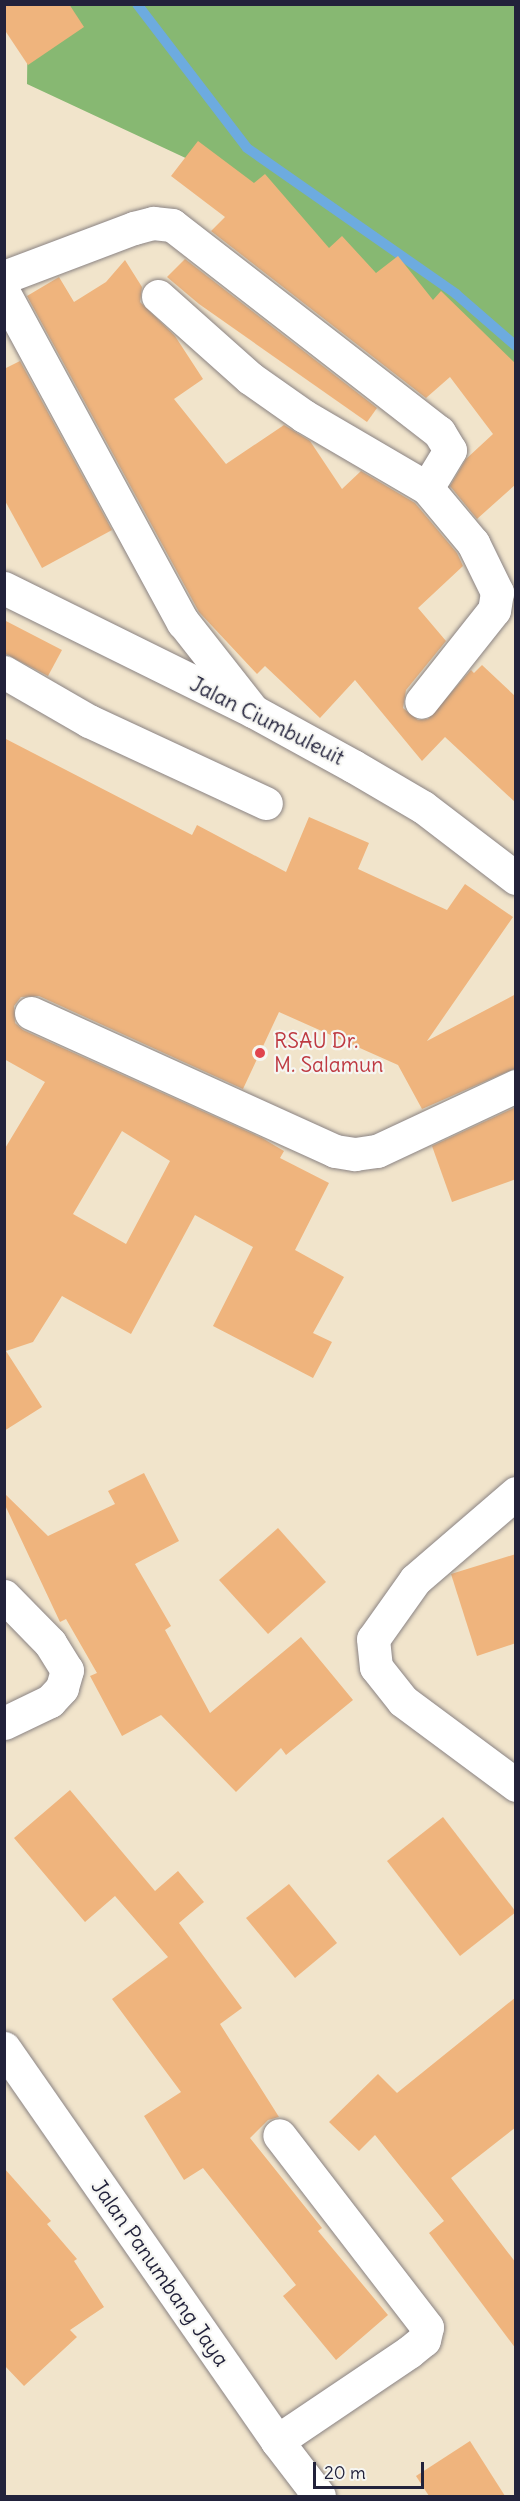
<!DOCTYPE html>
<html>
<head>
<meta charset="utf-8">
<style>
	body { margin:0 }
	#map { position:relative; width:520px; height:2501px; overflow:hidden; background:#f1e4cb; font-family:Delius,sans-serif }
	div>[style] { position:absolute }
	.forest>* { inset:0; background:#87b872 }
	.stream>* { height:10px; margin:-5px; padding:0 5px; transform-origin:5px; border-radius:5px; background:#6dabdf }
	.building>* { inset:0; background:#efb47d }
	.roads { filter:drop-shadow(0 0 2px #8a8383) drop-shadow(0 0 2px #8a8383) }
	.minor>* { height:33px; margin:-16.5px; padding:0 16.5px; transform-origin:16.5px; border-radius:16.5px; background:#fff }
	.major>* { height:33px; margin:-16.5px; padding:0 16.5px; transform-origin:16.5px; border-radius:16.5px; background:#fff }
	.dots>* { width:16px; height:16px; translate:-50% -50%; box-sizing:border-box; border:3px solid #f6f6f2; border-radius:50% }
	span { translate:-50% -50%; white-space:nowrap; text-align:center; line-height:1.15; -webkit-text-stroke:4.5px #f6f6f2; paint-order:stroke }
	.street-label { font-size:21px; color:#22223b }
	.health-label { font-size:21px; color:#be3a42 }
	.left { translate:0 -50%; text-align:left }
	.frame { position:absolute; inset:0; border:6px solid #22223b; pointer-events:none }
	.scale { position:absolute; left:313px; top:2462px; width:111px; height:27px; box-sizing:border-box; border:3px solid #22223b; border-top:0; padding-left:8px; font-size:18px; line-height:21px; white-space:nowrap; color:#22223b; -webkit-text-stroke:4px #f6f6f2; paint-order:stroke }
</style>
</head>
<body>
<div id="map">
	<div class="forest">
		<i style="clip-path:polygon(28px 5px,515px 5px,515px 410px,222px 175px,27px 84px)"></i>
	</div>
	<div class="stream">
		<i style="left:137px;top:4px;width:181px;rotate:52.6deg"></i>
		<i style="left:247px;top:148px;width:255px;rotate:34.9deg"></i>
		<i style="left:456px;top:294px;width:79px;rotate:40.9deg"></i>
	</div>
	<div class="building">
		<i style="clip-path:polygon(4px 4px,69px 4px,84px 27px,28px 65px,4px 29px)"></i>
		<i style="clip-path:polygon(198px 141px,254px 183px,265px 174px,329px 248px,342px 236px,376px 273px,398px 256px,433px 300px,441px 291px,516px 364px,516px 484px,477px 519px,450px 486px,466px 459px,493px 434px,450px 377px,426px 398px,211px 231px,225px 217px,171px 176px)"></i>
		<i style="clip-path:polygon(185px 259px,377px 408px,367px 422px,199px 304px,167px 277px)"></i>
		<i style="clip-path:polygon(125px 260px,142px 287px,140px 302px,175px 336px,203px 379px,174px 399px,226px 464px,284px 425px,310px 441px,342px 489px,361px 471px,415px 503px,457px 553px,463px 566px,418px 608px,446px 641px,406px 690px,403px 708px,418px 720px,428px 719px,471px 670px,474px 673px,482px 665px,516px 697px,516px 803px,445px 737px,422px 761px,355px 680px,320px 718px,265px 666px,257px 674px,199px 612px,27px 296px,59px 277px,74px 302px,106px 282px)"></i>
		<i style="clip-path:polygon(20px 361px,112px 530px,42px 568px,4px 499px,4px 369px)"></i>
		<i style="clip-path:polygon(4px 620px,62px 650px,48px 676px,4px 653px)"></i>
		<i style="clip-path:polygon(evenodd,4px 738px,192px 835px,197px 825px,286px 872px,309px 817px,369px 843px,358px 869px,447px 910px,465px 884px,513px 917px,427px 1041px,516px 994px,516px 1068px,422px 1109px,398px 1065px,279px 1012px,243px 1089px,39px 996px,21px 997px,14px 1006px,15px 1023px,23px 1030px,262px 1138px,284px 1151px,280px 1158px,329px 1183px,295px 1250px,344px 1277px,313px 1333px,332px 1342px,313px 1378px,213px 1326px,253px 1247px,195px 1215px,131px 1334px,62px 1296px,33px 1342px,6px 1351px,42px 1407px,4px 1431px,4px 1150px,45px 1082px,4px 1059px,4px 738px,122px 1131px,170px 1161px,126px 1244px,73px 1214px,122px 1131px)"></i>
		<i style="clip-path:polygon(516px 1107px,516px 1179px,452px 1202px,432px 1146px)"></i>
		<i style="clip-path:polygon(144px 1473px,179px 1541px,135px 1564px,171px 1626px,165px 1630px,210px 1713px,301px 1637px,353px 1700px,286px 1755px,281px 1748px,236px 1792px,161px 1715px,122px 1736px,90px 1676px,97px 1673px,66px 1619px,60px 1622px,4px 1503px,4px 1493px,48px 1536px,115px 1504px,108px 1491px)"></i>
		<i style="clip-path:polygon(278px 1528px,326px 1582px,268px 1634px,219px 1580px)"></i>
		<i style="clip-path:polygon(516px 1554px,516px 1643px,477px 1656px,451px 1574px)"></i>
		<i style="clip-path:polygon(70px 1790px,155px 1891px,178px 1871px,204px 1902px,179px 1923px,242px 2008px,220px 2024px,279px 2117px,268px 2120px,250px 2138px,322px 2228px,318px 2231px,388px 2315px,336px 2360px,283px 2296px,296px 2285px,203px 2168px,184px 2180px,144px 2116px,181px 2092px,112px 1999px,168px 1957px,115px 1896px,85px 1922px,14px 1838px)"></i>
		<i style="clip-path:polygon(443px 1817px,516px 1912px,460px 1956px,387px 1861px)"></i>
		<i style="clip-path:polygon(289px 1884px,337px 1943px,295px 1978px,246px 1918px)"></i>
		<i style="clip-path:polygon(516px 1997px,516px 2127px,451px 2178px,516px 2263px,516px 2349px,429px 2233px,444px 2221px,375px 2135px,359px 2151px,329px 2122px,378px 2074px,397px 2093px)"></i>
		<i style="clip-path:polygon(4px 2168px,51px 2221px,47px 2224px,77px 2259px,74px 2261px,104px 2307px,70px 2330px,77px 2337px,24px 2386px,4px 2365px)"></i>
		<i style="clip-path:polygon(470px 2441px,505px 2496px,429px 2496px,416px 2476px)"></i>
	</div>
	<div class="roads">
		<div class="minor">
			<i style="left:4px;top:277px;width:139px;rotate:-20.7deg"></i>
			<i style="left:134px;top:228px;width:20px;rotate:-15deg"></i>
			<i style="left:153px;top:223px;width:19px;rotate:6deg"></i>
			<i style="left:172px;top:225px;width:338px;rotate:37.8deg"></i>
			<i style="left:439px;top:432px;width:21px;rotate:59deg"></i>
			<i style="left:450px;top:450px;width:44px;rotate:121.2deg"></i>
			<i style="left:427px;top:488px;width:72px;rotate:50.1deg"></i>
			<i style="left:473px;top:543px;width:55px;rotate:63.9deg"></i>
			<i style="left:497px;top:592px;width:18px;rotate:99deg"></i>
			<i style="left:494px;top:610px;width:117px;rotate:128.4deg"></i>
			<i style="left:4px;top:293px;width:375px;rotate:61.5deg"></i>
			<i style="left:183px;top:622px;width:113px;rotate:51.8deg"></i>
			<i style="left:158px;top:296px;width:123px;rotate:41.7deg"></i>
			<i style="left:250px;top:378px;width:66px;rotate:35.1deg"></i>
			<i style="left:304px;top:416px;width:143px;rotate:30.3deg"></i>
			<i style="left:4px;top:672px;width:98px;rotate:30deg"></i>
			<i style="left:89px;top:721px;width:195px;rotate:24.9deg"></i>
			<i style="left:31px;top:1013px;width:334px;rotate:24.4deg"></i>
			<i style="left:335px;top:1151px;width:20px;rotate:9deg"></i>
			<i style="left:355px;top:1154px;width:22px;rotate:-8deg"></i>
			<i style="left:377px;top:1151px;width:153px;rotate:-25.1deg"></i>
			<i style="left:516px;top:1493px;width:133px;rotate:139.3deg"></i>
			<i style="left:415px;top:1580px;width:72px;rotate:125.4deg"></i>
			<i style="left:373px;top:1639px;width:28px;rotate:84deg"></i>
			<i style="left:376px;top:1667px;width:43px;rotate:51.5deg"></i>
			<i style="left:403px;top:1701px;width:141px;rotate:36.6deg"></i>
			<i style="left:4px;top:1596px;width:66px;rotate:45.6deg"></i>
			<i style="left:50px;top:1643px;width:32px;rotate:58deg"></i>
			<i style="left:67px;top:1670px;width:19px;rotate:106deg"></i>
			<i style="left:62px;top:1688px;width:18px;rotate:133deg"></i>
			<i style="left:50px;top:1701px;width:51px;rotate:154.4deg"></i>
			<i style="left:4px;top:2048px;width:479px;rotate:55.2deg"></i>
			<i style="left:277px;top:2441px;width:69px;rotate:52.6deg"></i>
			<i style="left:277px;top:2441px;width:159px;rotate:-34deg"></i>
			<i style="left:409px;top:2352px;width:19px;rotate:-39deg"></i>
			<i style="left:424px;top:2340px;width:13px;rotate:-77deg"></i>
			<i style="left:427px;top:2327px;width:242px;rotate:-127.6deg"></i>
		</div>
		<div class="major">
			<i style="left:4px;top:588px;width:278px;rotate:26.3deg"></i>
			<i style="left:253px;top:711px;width:114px;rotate:28.8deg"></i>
			<i style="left:353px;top:766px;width:81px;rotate:30.4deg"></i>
			<i style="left:423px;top:807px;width:117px;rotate:37.4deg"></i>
		</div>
	</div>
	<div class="dots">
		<i style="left:260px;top:1053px;background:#e0444e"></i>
	</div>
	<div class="street-label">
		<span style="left:267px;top:721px;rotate:27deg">Jalan Ciumbuleuit</span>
		<span style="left:160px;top:2273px;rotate:55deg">Jalan Panumbang Jaya</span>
	</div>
	<div class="health-label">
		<span class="left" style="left:274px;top:1053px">RSAU Dr.<br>M. Salamun</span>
	</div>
	<div class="frame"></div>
	<div class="scale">20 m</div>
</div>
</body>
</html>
